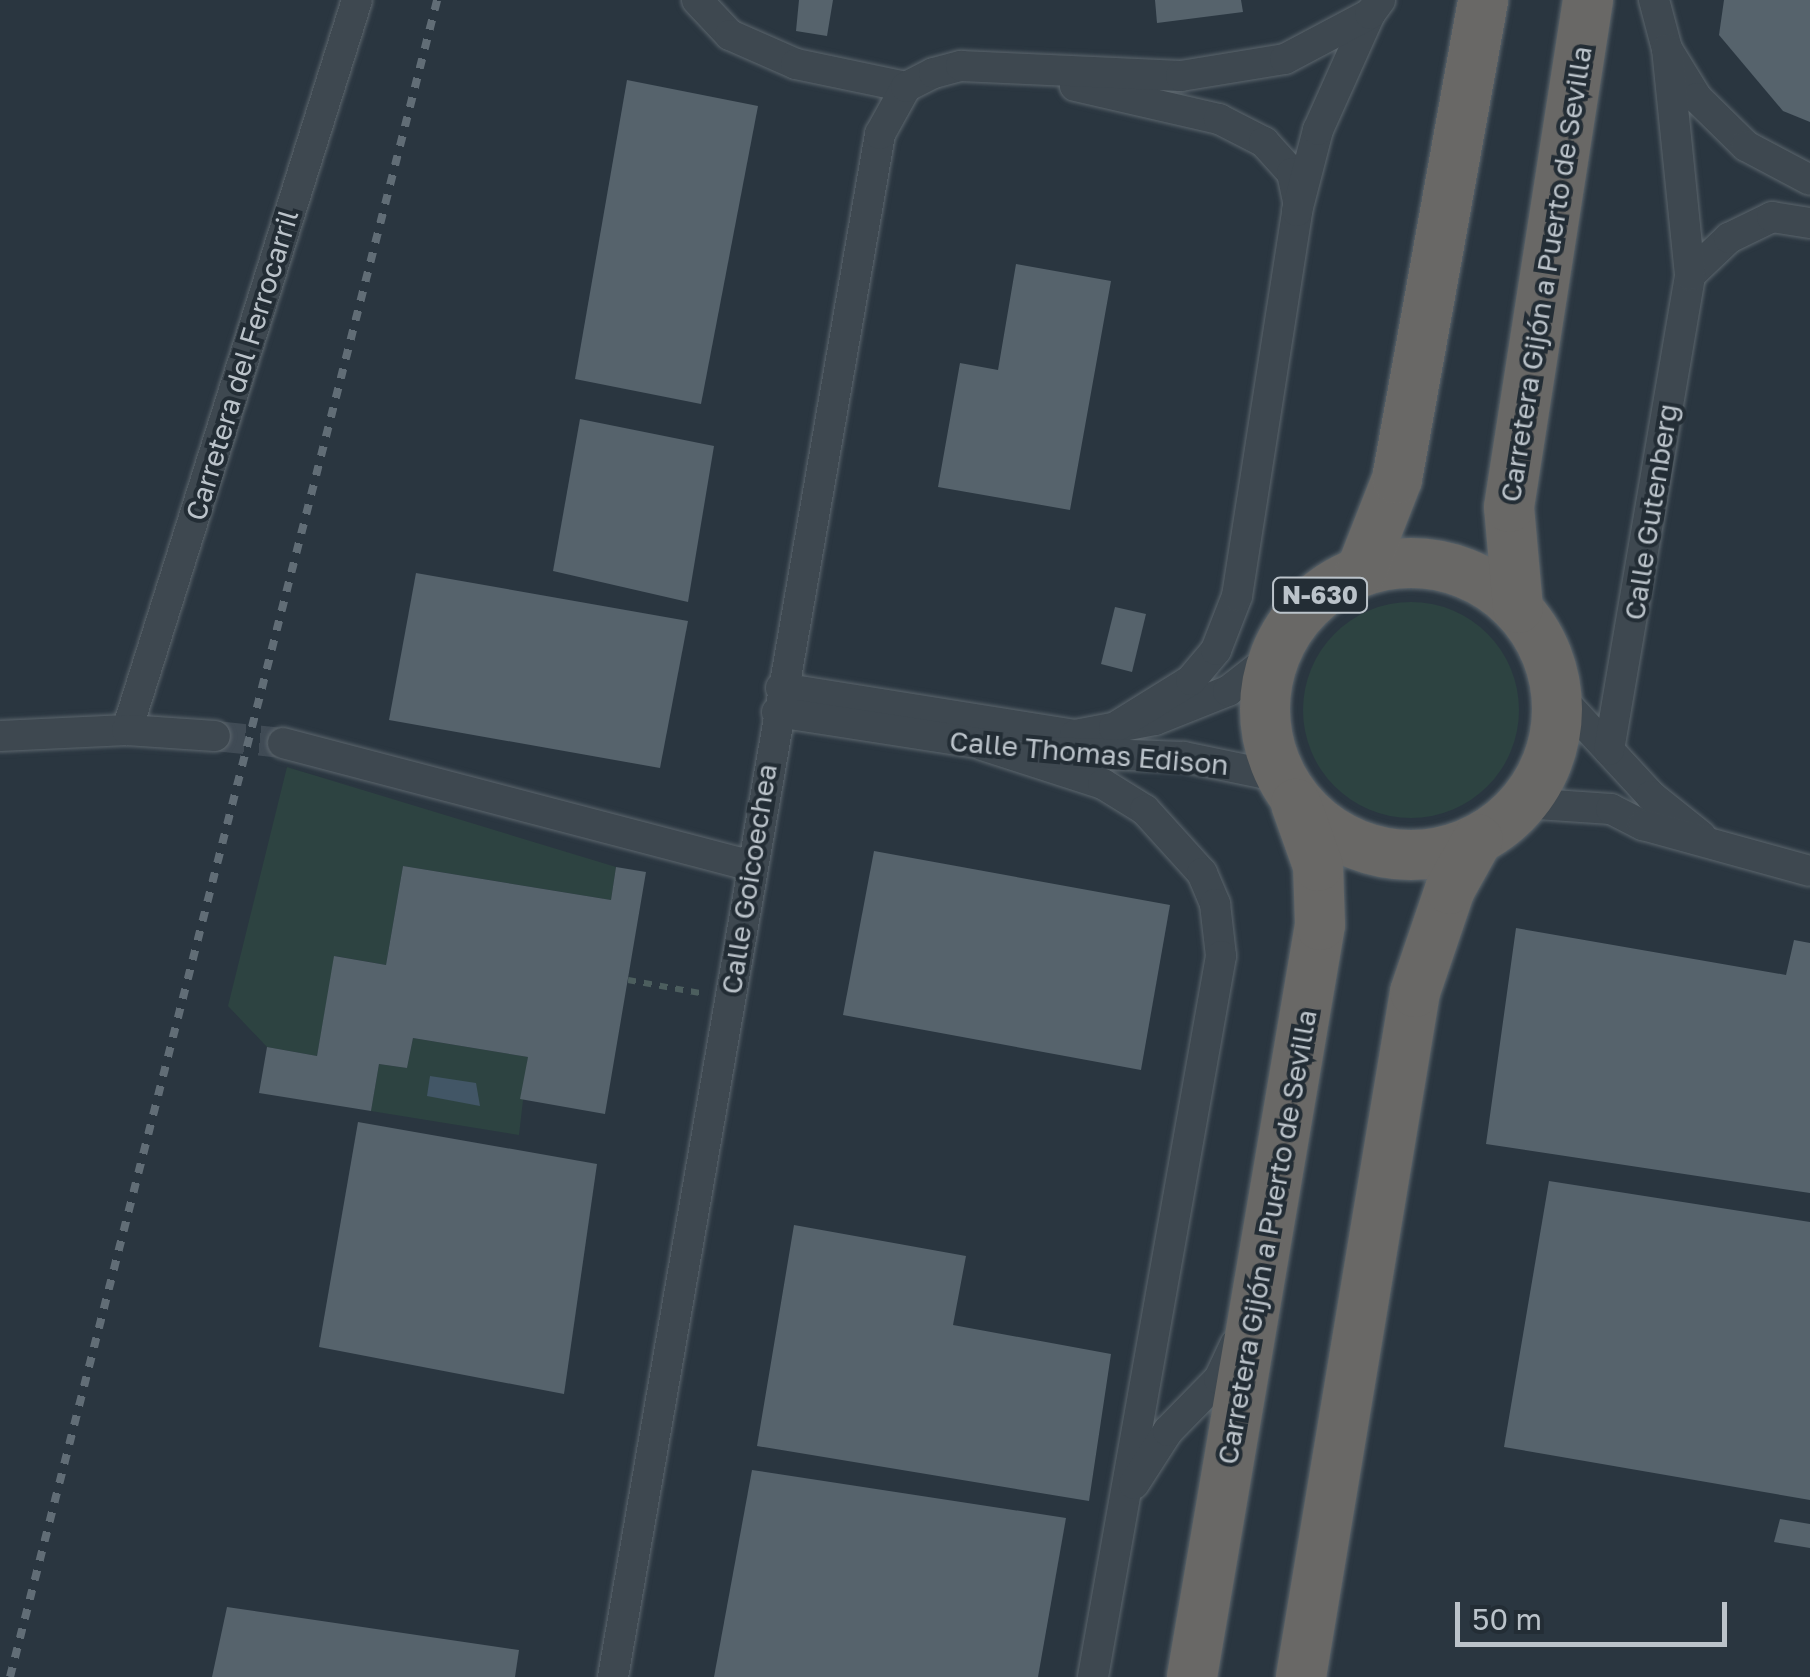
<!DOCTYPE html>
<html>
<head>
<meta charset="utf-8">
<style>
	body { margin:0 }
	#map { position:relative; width:1810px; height:1677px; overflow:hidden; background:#2a3640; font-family:"Golos Text",sans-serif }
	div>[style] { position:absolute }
	.green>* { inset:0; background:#2d4341 }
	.round { border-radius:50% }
	.water>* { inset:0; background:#425666 }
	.building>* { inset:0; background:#56636c }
	.minor-tunnel>* { height:30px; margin-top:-15px; transform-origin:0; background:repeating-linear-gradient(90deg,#404b55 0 30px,transparent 0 45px) }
	.path>* { height:6px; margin-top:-3px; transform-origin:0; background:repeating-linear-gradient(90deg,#4c5e5e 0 8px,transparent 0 16px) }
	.roads { filter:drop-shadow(0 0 2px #5c666d) drop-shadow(0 0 2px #5c666d) }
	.minor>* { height:30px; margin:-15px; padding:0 15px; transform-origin:15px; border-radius:15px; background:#3e4850 }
	.trunk>* { height:50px; margin:-25px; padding:0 25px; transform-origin:25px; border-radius:25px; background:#696866 }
	.trunk>.ring { margin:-25px; padding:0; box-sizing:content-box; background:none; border:50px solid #696866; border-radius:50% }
	.rail>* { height:8px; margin-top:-4px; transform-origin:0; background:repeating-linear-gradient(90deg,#616d76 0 10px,transparent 0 20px) }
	span { translate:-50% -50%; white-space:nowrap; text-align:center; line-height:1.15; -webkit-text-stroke:8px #232d35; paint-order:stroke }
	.shield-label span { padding:2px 8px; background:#232d35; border:2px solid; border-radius:8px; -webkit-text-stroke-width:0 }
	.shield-label { font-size:25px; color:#bbc3ca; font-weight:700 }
	.street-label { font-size:28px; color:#bbc3ca }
	.scale { position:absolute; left:1455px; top:1602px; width:272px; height:45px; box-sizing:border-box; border:5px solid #bbc3ca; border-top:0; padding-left:12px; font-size:30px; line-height:35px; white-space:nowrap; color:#bbc3ca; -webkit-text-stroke:8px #232d35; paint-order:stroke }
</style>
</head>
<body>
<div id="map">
	<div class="green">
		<i class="round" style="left:1303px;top:602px;width:216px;height:216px"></i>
		<i style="clip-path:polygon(287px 767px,616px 867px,611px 900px,403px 866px,386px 965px,335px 956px,317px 1056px,267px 1047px,228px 1006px)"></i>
		<i style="clip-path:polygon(413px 1038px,528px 1057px,519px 1135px,371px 1111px,379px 1064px,407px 1068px)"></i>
	</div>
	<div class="water">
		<i style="clip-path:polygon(430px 1076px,476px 1083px,480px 1106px,427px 1096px)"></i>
	</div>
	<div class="building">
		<i style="clip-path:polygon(799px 0,833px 0,827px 36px,796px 31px)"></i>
		<i style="clip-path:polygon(1155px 0,1241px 0,1243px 12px,1157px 23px)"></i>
		<i style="clip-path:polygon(1724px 0,1810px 0,1810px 122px,1783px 111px,1719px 35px)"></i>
		<i style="clip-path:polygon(627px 80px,758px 106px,701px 404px,575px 379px)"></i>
		<i style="clip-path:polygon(1016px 264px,1111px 281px,1070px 510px,938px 487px,960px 363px,998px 370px)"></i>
		<i style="clip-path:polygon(580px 419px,714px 446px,688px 602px,553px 571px)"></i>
		<i style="clip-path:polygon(416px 573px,688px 621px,660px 768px,389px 720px)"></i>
		<i style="clip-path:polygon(1115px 607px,1146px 614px,1132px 672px,1101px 664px)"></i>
		<i style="clip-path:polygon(874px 851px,1170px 905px,1141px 1070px,843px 1015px)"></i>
		<i style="clip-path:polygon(403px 866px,611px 900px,616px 867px,646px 872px,605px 1114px,520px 1099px,528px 1057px,413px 1038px,407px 1068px,379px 1064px,371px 1111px,259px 1093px,267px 1047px,317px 1056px,334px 956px,386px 965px)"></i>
		<i style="clip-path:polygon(1516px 928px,1786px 975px,1794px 940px,1810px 943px,1810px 1193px,1486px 1144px)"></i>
		<i style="clip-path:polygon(358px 1122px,597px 1164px,564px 1394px,319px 1347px)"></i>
		<i style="clip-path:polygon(1549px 1181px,1810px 1222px,1810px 1500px,1504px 1447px)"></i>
		<i style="clip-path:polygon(794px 1225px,966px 1256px,953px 1325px,1111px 1354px,1089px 1501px,757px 1446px)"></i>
		<i style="clip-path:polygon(752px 1470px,1066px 1518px,1038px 1677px,714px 1677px)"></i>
		<i style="clip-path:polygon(1780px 1519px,1810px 1524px,1810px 1548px,1774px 1542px)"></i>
		<i style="clip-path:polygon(227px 1607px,519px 1650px,515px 1677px,212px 1677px)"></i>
	</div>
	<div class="minor-tunnel">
		<i style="left:215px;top:736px;width:68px;rotate:5.9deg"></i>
	</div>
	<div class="path">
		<i style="left:628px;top:980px;width:73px;rotate:10.2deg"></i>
	</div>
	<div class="roads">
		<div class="minor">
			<i style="left:697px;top:0;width:48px;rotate:46.7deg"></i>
			<i style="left:730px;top:35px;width:72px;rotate:23.7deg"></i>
			<i style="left:796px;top:64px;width:112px;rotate:11.8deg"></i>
			<i style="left:1654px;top:0;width:51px;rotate:75.1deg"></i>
			<i style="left:1667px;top:49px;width:57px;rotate:58.5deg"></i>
			<i style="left:1697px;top:98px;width:69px;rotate:44.4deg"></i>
			<i style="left:1746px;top:146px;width:72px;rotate:28deg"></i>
			<i style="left:1075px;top:86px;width:148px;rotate:12.9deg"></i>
			<i style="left:1219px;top:119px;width:51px;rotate:27.1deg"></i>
			<i style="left:1264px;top:142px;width:42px;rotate:47.9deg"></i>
			<i style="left:1292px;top:173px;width:30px;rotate:78deg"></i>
			<i style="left:1690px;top:275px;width:54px;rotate:-43.5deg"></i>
			<i style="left:1729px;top:238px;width:48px;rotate:-26deg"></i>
			<i style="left:1772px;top:217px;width:38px;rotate:9deg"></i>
			<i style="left:781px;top:688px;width:298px;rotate:9.1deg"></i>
			<i style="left:1075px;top:735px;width:81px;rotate:-10.6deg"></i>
			<i style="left:1155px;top:720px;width:79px;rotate:-21.7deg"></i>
			<i style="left:1228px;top:691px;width:58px;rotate:-38deg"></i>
			<i style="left:1557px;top:694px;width:139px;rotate:47.3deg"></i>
			<i style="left:1651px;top:796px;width:64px;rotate:38.7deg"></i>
			<i style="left:777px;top:712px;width:228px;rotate:8.8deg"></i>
			<i style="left:1114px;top:728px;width:91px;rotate:-31.9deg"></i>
			<i style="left:1191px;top:680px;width:39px;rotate:-50deg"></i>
			<i style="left:1216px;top:650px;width:58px;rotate:-68.7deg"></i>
			<i style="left:1237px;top:596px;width:390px;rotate:-81.1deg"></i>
			<i style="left:1297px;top:211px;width:84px;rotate:-75.5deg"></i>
			<i style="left:1318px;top:130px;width:127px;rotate:-65.9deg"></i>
			<i style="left:127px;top:730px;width:765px;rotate:-72.51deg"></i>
			<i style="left:0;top:736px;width:127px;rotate:-2.7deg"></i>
			<i style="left:127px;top:730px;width:88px;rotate:3.9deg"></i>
			<i style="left:283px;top:743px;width:482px;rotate:14.7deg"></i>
			<i style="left:982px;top:745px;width:127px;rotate:17.9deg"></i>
			<i style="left:1103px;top:784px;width:49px;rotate:31.8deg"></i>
			<i style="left:1145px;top:810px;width:85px;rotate:47.9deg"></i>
			<i style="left:1202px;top:873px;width:34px;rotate:67deg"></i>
			<i style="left:1215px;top:904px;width:52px;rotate:83.4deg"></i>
			<i style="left:1221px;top:956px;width:732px;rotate:100.07deg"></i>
			<i style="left:1609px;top:750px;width:482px;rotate:-80.3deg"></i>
			<i style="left:1690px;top:275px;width:227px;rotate:-95.8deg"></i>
			<i style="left:1047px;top:752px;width:137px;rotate:2.1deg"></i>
			<i style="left:1184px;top:757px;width:99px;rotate:11.7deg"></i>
			<i style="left:1523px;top:803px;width:88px;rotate:3.9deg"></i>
			<i style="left:1611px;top:809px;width:36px;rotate:27deg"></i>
			<i style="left:1643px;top:825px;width:173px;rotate:15.4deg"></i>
			<i style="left:1134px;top:1484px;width:63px;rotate:-57.3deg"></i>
			<i style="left:1168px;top:1431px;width:73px;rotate:-45.6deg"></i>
			<i style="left:1219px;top:1379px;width:38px;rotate:-65deg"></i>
			<i style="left:613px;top:1677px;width:1566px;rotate:-80.18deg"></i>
			<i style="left:880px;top:134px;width:54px;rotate:-61deg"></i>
			<i style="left:906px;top:87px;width:31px;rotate:-27deg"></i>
			<i style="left:934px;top:73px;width:28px;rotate:-15deg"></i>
			<i style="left:961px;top:66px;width:220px;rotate:2.6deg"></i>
			<i style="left:1181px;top:76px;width:105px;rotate:-9.3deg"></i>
			<i style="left:1285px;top:59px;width:96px;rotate:-27.9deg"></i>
			<i style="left:1370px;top:14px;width:17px;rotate:-54deg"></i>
		</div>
		<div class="trunk">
			<i class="ring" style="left:1265px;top:563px;width:242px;height:242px"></i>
			<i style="left:1361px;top:571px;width:99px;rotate:-68.6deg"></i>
			<i style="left:1397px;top:479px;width:487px;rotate:-79.8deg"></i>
			<i style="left:1518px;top:608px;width:101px;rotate:-95.1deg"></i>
			<i style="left:1509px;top:507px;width:513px;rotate:-81.14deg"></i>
			<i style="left:1192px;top:1677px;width:763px;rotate:-80.34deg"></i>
			<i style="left:1320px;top:925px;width:59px;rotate:-91.9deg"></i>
			<i style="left:1318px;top:866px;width:66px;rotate:-109.5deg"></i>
			<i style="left:1301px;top:1677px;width:694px;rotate:-80.55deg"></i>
			<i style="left:1415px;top:992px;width:109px;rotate:-71.2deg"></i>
			<i style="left:1450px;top:889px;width:57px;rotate:-60.8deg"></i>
		</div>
	</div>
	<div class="rail">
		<i style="left:10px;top:1677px;width:1731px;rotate:-75.71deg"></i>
	</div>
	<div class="shield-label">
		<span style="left:1320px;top:595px">N-630</span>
	</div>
	<div class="street-label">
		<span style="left:1546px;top:274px;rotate:-81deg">Carretera Gijón a Puerto de Sevilla</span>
		<span style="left:242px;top:365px;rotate:-73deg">Carretera del Ferrocarril</span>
		<span style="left:1651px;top:512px;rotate:-81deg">Calle Gutenberg</span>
		<span style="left:1089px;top:753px;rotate:5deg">Calle Thomas Edison</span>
		<span style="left:749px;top:879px;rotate:-81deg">Calle Goicoechea</span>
		<span style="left:1267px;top:1237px;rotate:-80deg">Carretera Gijón a Puerto de Sevilla</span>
	</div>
	<div class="scale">50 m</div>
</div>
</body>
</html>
